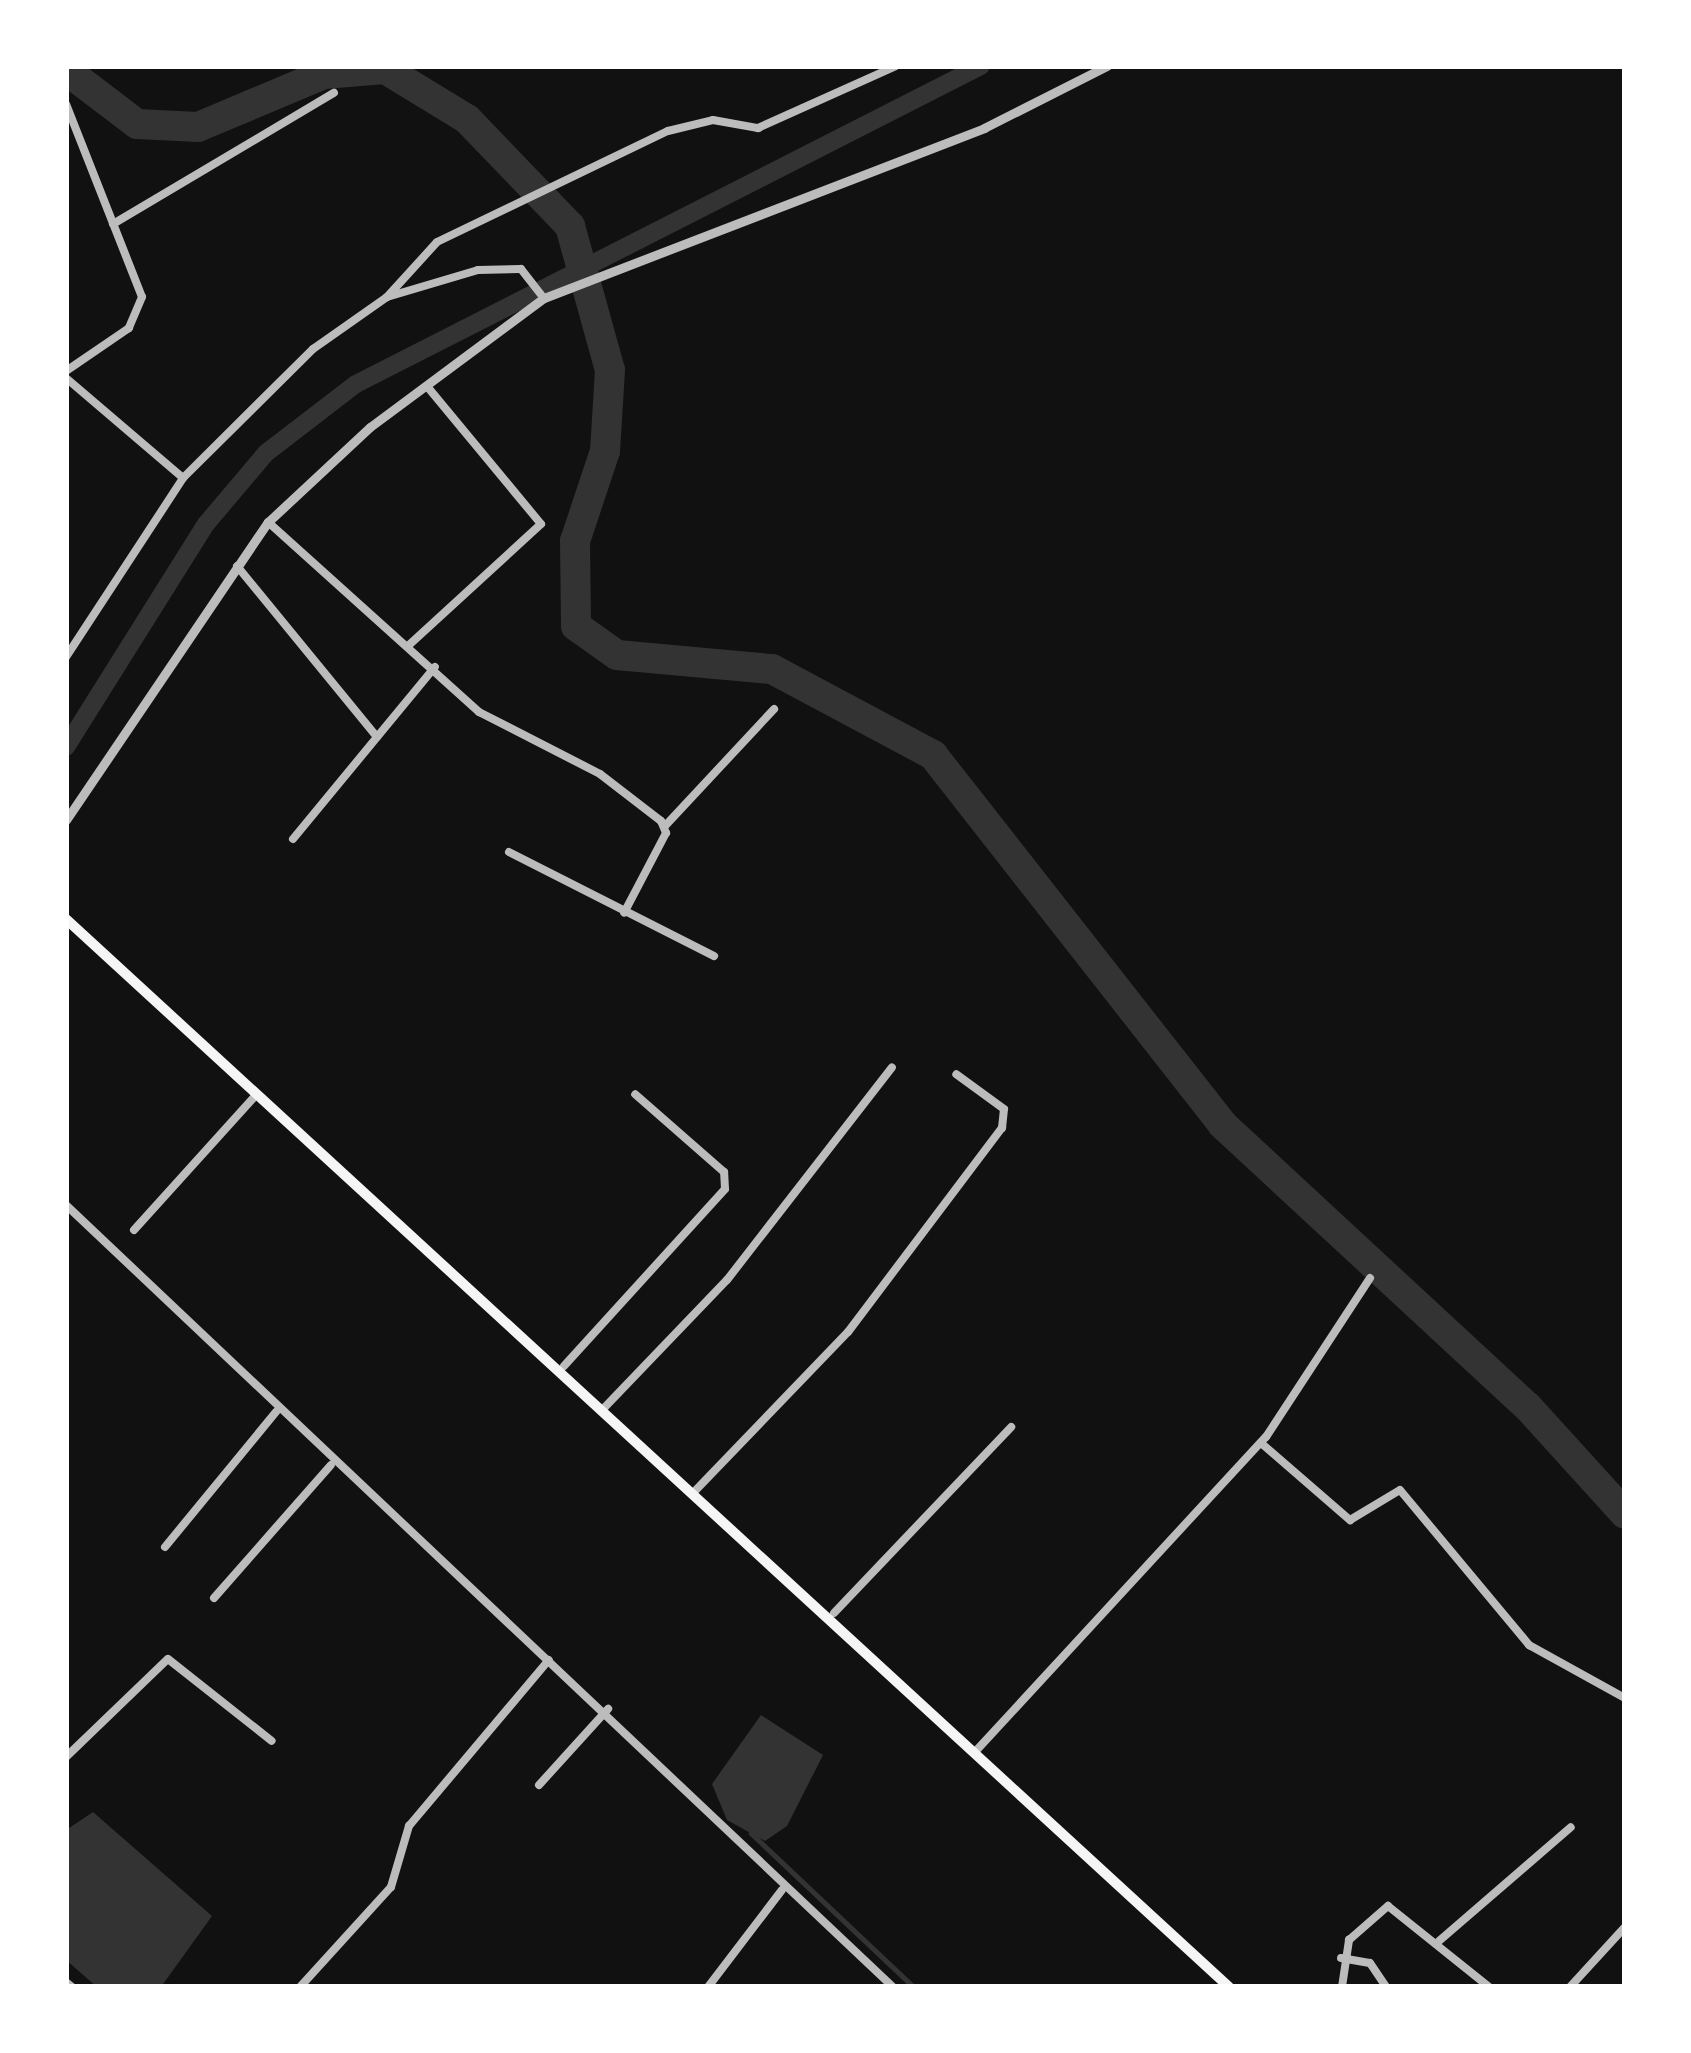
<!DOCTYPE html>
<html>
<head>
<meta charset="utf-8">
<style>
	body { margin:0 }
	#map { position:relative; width:1691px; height:2053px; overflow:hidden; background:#111; font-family:"Archivo Narrow",sans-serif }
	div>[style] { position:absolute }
	.water>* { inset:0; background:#333 }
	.stream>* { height:4.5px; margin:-2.25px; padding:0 2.25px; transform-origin:2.25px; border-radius:2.25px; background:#333 }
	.canal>* { height:18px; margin:-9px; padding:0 9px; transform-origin:9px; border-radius:9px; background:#333 }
	.river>* { height:30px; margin:-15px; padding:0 15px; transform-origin:15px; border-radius:15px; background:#333 }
	.minor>* { height:8px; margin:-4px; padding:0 4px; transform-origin:4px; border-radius:4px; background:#bcbcbc }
	.tertiary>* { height:9px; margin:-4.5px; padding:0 4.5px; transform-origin:4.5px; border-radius:4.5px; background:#bcbcbc }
	.primary>* { height:10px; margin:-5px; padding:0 5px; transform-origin:5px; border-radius:5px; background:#f5f5f5 }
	span { translate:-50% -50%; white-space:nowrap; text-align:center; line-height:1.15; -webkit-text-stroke:9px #fff; paint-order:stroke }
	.frame { position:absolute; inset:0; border:69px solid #fff; pointer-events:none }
</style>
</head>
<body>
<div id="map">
	<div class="water">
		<i style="clip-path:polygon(761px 1715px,823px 1755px,787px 1826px,765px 1841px,727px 1820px,712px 1784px)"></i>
		<i style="clip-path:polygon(93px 1812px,212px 1916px,161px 1987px,97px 1987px,66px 1960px,66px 1830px)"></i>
	</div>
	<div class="stream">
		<i style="left:751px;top:1833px;width:224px;rotate:43.4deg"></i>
	</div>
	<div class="canal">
		<i style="left:66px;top:747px;width:263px;rotate:-57.9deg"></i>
		<i style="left:206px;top:524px;width:93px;rotate:-49.8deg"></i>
		<i style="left:266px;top:453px;width:113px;rotate:-37.5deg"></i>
		<i style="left:356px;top:384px;width:701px;rotate:-26.97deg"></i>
	</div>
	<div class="river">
		<i style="left:66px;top:70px;width:89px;rotate:37.3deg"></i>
		<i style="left:137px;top:124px;width:61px;rotate:2.8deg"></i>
		<i style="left:198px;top:127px;width:137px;rotate:-22.8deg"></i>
		<i style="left:324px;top:74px;width:61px;rotate:-4.7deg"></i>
		<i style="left:385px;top:69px;width:96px;rotate:31.4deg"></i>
		<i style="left:467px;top:119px;width:149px;rotate:46.1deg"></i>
		<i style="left:570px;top:226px;width:149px;rotate:74.5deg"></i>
		<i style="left:610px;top:370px;width:81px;rotate:93.5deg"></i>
		<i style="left:605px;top:451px;width:95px;rotate:108.4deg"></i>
		<i style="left:575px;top:541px;width:85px;rotate:89.3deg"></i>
		<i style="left:576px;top:626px;width:50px;rotate:35.3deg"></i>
		<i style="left:617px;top:655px;width:156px;rotate:5.2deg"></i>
		<i style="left:772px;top:669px;width:183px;rotate:28.1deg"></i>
		<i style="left:933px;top:755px;width:469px;rotate:51.9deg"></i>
		<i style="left:1222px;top:1124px;width:417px;rotate:42.8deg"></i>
		<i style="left:1528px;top:1407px;width:144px;rotate:47.8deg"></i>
	</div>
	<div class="minor">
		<i style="left:66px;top:104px;width:207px;rotate:68.5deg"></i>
		<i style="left:142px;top:297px;width:34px;rotate:113deg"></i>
		<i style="left:129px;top:328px;width:76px;rotate:145.7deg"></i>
		<i style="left:113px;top:224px;width:257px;rotate:-30.7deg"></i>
		<i style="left:387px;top:297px;width:74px;rotate:-47.7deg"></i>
		<i style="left:437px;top:242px;width:256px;rotate:-25.7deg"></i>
		<i style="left:668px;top:131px;width:46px;rotate:-13.7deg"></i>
		<i style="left:713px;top:120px;width:46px;rotate:10.1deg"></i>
		<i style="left:758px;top:128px;width:151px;rotate:-24.2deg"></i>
		<i style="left:66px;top:378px;width:154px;rotate:40.5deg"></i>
		<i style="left:268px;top:522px;width:284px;rotate:42deg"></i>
		<i style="left:479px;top:712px;width:136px;rotate:27.1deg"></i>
		<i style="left:600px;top:774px;width:77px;rotate:37.6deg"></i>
		<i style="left:661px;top:821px;width:13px;rotate:67deg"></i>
		<i style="left:666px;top:833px;width:90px;rotate:117.7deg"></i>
		<i style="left:237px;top:566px;width:221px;rotate:50.7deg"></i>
		<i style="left:409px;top:645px;width:179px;rotate:-42.5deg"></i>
		<i style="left:541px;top:524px;width:179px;rotate:-129.6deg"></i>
		<i style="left:66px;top:657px;width:214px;rotate:-56.8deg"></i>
		<i style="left:183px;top:478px;width:183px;rotate:-44.8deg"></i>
		<i style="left:313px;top:349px;width:90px;rotate:-35.1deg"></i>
		<i style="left:387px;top:297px;width:95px;rotate:-16.5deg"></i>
		<i style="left:478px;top:270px;width:43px;rotate:-1.3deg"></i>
		<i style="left:521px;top:269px;width:37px;rotate:52deg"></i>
		<i style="left:665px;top:826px;width:160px;rotate:-47deg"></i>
		<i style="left:293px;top:839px;width:223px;rotate:-50.5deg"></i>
		<i style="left:509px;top:852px;width:230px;rotate:26.9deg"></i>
		<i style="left:66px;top:1205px;width:1138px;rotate:43.4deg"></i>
		<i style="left:134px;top:1230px;width:182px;rotate:-47.9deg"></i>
		<i style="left:564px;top:1366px;width:239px;rotate:-47.7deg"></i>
		<i style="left:725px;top:1189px;width:17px;rotate:-93deg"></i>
		<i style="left:724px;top:1172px;width:118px;rotate:-138.8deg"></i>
		<i style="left:605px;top:1407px;width:176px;rotate:-46.2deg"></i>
		<i style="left:727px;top:1280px;width:269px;rotate:-52.2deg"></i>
		<i style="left:1261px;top:1443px;width:118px;rotate:40.9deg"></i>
		<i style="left:1350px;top:1520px;width:58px;rotate:-31deg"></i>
		<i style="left:1400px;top:1490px;width:202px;rotate:50.2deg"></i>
		<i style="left:1529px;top:1645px;width:110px;rotate:28.9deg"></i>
		<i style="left:693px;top:1493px;width:223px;rotate:-46.1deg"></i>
		<i style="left:848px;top:1332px;width:256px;rotate:-53deg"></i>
		<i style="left:1002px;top:1128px;width:19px;rotate:-84deg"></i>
		<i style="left:1004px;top:1109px;width:59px;rotate:-143.9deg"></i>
		<i style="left:165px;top:1547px;width:175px;rotate:-50.6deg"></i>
		<i style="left:214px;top:1598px;width:177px;rotate:-48.7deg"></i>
		<i style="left:834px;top:1613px;width:257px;rotate:-46.4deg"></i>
		<i style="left:974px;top:1753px;width:430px;rotate:-47.3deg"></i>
		<i style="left:1266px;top:1437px;width:190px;rotate:-56.8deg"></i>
		<i style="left:66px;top:1757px;width:141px;rotate:-43.9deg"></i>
		<i style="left:168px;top:1659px;width:132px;rotate:38.3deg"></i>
		<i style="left:539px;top:1785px;width:103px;rotate:-47.8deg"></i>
		<i style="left:1439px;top:1941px;width:174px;rotate:-40.8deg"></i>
		<i style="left:1341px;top:1958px;width:29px;rotate:10deg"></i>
		<i style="left:1370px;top:1963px;width:29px;rotate:56deg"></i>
		<i style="left:66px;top:1982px;width:8px;rotate:40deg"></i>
		<i style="left:300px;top:1987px;width:135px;rotate:-47.7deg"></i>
		<i style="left:391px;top:1887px;width:64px;rotate:-73.6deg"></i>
		<i style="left:409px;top:1826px;width:217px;rotate:-49.9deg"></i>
		<i style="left:708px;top:1987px;width:122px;rotate:-52.7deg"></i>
		<i style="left:1342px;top:1987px;width:48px;rotate:-81.5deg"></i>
		<i style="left:1349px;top:1940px;width:52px;rotate:-41.1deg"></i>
		<i style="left:1388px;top:1906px;width:129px;rotate:38.7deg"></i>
		<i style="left:1570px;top:1987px;width:81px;rotate:-47.5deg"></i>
	</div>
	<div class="tertiary">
		<i style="left:66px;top:820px;width:360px;rotate:-55.9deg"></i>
		<i style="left:268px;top:522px;width:139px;rotate:-43deg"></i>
		<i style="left:370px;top:427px;width:217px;rotate:-36.6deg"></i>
		<i style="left:544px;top:298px;width:472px;rotate:-21.1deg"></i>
		<i style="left:984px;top:128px;width:138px;rotate:-26.8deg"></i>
	</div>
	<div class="primary">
		<i style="left:66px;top:919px;width:1579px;rotate:42.56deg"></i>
	</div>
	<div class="frame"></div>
</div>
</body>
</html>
